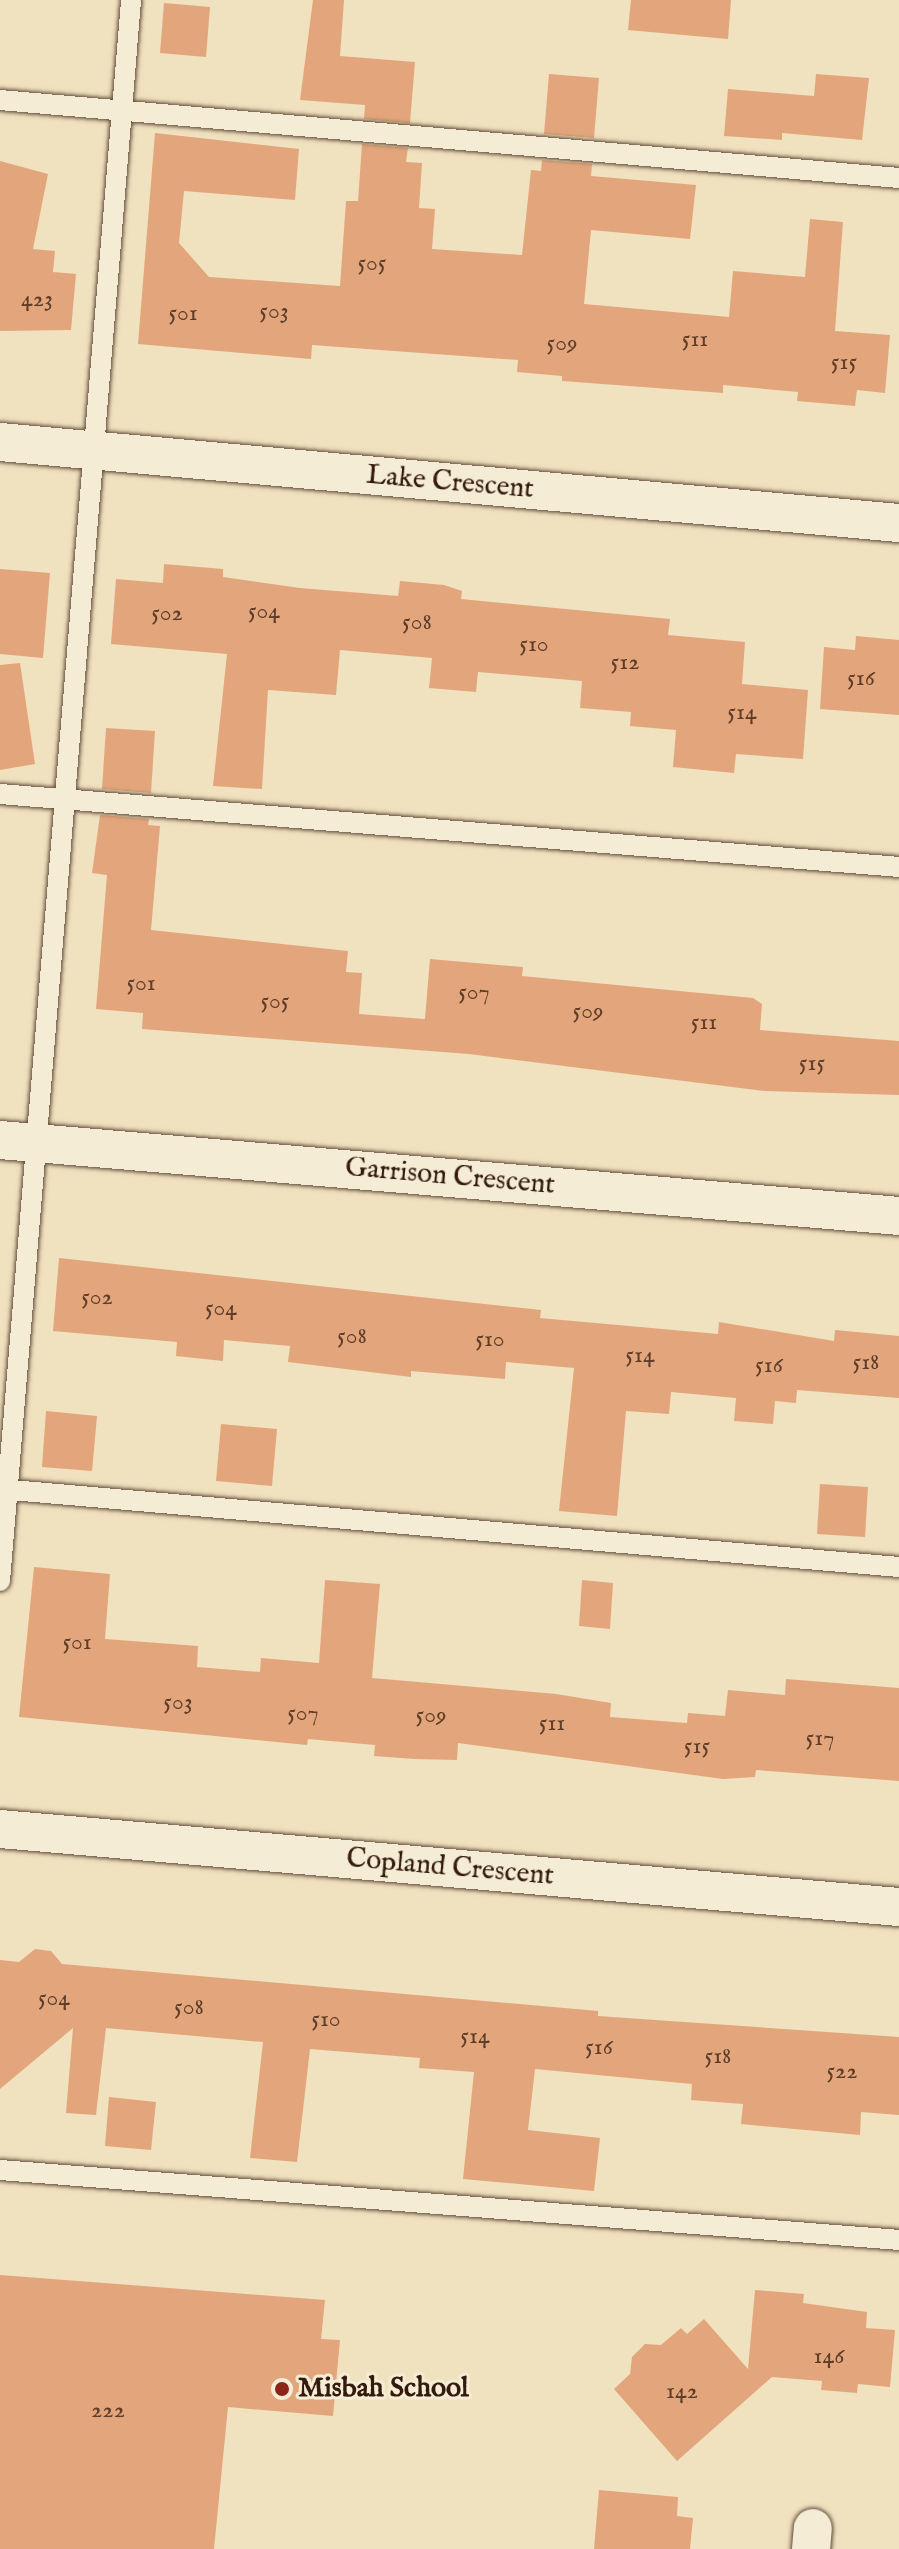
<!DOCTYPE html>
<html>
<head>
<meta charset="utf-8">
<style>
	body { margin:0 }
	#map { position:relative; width:899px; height:2549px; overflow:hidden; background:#f0e1bf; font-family:"IM FELL English",serif }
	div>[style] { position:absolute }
	.building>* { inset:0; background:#e3a67c }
	.roads { filter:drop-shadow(0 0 2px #624c39) drop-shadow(0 0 2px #624c39) }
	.lane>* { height:20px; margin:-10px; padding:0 10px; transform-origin:10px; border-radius:10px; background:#f5ecd5 }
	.street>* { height:38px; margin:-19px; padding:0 19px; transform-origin:19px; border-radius:19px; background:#f5ecd5 }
	.dots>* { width:22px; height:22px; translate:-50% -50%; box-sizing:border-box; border:4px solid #f5ecd5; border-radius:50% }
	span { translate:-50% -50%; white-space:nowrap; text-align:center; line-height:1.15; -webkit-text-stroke:6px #f5ecd5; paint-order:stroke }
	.number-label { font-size:24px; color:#5f3d28 }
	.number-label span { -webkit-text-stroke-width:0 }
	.street-label { font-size:28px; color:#331a0c }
	.poi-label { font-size:28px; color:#331a0c; font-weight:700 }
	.left { translate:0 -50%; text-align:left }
</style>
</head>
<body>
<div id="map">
	<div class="building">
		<i style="clip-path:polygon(313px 0,344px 0,340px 56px,415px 62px,410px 123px,364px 119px,365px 105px,300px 100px)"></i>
		<i style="clip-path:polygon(631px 0,731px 0,728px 39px,628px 30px)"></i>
		<i style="clip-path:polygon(164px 3px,210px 7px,206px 57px,160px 53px)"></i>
		<i style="clip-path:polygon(549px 74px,599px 78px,594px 138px,544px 134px)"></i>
		<i style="clip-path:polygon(816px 74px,869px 78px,862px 140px,782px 133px,782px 140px,724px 136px,728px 89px,814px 96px)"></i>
		<i style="clip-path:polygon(155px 133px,299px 149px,295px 200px,184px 191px,179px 243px,209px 277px,340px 286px,346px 201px,358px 201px,362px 144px,408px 148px,406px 162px,422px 163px,419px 208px,435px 209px,432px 249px,522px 255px,531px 170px,541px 171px,542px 160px,592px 164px,591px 176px,696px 185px,690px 239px,591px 230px,584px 304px,729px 317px,733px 271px,805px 277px,810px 219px,843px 222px,835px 331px,890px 335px,885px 393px,857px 390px,855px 406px,797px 401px,798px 392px,723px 385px,723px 393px,562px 381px,562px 376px,517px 372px,518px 360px,312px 345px,311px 359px,138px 344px)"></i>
		<i style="clip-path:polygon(0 161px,48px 174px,33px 249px,55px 251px,53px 272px,76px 274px,71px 330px,0 331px)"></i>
		<i style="clip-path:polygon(164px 564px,223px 569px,223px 577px,300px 588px,398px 596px,400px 581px,444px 585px,462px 591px,461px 599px,670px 619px,668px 635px,745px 642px,742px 684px,808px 690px,803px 759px,736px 754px,734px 773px,673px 767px,676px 730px,630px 726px,631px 712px,580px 708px,582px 681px,478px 672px,476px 692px,429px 688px,432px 658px,340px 650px,336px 695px,268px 690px,262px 789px,213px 786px,227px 654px,111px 644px,116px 579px,163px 583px)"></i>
		<i style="clip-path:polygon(0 569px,50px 573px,43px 658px,0 654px)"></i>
		<i style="clip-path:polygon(856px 636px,899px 640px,899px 715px,820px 709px,824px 647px,855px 650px)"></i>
		<i style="clip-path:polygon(20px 663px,35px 764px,0 770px,0 665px)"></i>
		<i style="clip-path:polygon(106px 728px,155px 731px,151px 793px,102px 789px)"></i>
		<i style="clip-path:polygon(100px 815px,149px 819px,148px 825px,160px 826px,151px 930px,348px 951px,346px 972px,362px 973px,359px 1014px,425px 1019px,430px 959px,523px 967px,522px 976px,753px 998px,762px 1004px,760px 1030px,899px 1041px,899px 1095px,765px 1091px,469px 1054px,142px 1029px,143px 1013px,96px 1009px,107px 875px,92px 873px)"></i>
		<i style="clip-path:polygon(59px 1258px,541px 1310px,540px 1318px,718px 1334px,719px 1322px,834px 1341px,835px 1330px,899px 1336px,899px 1398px,797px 1390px,796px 1403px,775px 1401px,773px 1424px,734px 1421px,736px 1398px,671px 1392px,669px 1414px,626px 1411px,617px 1516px,559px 1511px,574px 1368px,506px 1362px,505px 1379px,411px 1371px,411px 1377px,288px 1362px,290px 1346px,224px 1340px,223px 1361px,176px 1356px,177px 1342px,53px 1331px)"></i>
		<i style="clip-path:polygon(46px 1411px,97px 1416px,92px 1471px,42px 1467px)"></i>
		<i style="clip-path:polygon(221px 1424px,277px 1429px,272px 1486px,216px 1481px)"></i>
		<i style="clip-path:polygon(820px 1484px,868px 1487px,865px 1537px,817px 1534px)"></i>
		<i style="clip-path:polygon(34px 1567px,110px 1574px,105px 1639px,198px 1646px,197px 1667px,260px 1672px,261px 1658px,319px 1663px,325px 1580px,380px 1584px,372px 1678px,556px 1694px,611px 1703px,610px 1717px,687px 1723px,688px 1713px,725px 1716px,728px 1690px,785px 1695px,786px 1679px,899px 1688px,899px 1781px,756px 1770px,755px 1777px,723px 1779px,458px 1743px,457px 1760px,415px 1759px,374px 1756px,375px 1745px,308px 1739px,307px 1745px,19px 1717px)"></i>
		<i style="clip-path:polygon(582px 1580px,613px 1583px,610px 1629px,579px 1626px)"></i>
		<i style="clip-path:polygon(35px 1949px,51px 1951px,62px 1964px,598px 2011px,598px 2016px,899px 2037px,899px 2115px,861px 2112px,860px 2135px,741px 2124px,743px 2104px,691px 2100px,692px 2084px,535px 2069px,528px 2130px,600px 2138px,594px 2191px,463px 2179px,474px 2072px,419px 2068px,420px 2058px,310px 2049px,297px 2162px,250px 2158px,263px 2042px,106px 2028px,96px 2115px,66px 2113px,73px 2028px,0 2089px,0 1960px,19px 1962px)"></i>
		<i style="clip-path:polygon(109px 2097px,156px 2102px,151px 2150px,105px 2146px)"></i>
		<i style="clip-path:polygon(0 2275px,325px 2300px,321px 2339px,340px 2340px,333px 2416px,228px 2407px,214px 2549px,0 2549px)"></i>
		<i style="clip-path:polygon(755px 2290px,804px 2294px,803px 2303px,867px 2312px,866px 2328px,895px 2330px,890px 2387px,858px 2384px,857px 2393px,821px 2390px,822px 2381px,772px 2377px,677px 2461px,614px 2389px,630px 2374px,632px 2357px,645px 2344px,661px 2345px,681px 2328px,687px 2334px,704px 2319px,748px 2369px)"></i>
		<i style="clip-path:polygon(599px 2490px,678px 2497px,677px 2516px,693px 2518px,690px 2549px,594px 2549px)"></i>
	</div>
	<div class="roads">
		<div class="lane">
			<i style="left:0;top:100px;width:902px;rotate:4.96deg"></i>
			<i style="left:0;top:794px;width:902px;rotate:4.64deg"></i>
			<i style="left:0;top:1489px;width:902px;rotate:4.96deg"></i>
			<i style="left:0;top:1581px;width:1586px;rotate:-85.26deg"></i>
			<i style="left:0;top:2170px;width:902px;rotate:4.45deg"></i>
		</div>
		<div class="street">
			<i style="left:0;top:442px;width:903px;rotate:5.15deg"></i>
			<i style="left:0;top:1140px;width:902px;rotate:4.83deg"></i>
			<i style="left:0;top:1829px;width:902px;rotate:4.96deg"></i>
			<i style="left:811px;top:2549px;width:21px;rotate:-85deg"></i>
		</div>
	</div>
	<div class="dots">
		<i style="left:282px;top:2389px;background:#8f2418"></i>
	</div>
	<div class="number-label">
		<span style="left:372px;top:264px">505</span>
		<span style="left:37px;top:300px">423</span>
		<span style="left:274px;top:312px">503</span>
		<span style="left:183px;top:314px">501</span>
		<span style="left:695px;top:340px">511</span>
		<span style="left:562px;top:344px">509</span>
		<span style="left:844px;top:363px">515</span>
		<span style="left:264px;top:612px">504</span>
		<span style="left:167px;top:614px">502</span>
		<span style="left:417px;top:623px">508</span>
		<span style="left:534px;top:645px">510</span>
		<span style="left:625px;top:663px">512</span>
		<span style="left:861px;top:679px">516</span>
		<span style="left:742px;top:713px">514</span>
		<span style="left:141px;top:984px">501</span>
		<span style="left:474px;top:993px">507</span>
		<span style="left:275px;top:1002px">505</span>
		<span style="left:588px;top:1012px">509</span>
		<span style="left:704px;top:1023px">511</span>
		<span style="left:812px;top:1064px">515</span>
		<span style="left:97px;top:1298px">502</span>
		<span style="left:221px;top:1309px">504</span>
		<span style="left:352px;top:1337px">508</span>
		<span style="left:490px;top:1340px">510</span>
		<span style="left:640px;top:1356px">514</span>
		<span style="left:866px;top:1363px">518</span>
		<span style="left:769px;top:1366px">516</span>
		<span style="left:77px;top:1643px">501</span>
		<span style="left:178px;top:1703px">503</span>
		<span style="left:303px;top:1714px">507</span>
		<span style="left:431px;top:1716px">509</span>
		<span style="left:552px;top:1724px">511</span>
		<span style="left:820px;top:1739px">517</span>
		<span style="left:697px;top:1747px">515</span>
		<span style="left:54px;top:1999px">504</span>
		<span style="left:189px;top:2008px">508</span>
		<span style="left:326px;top:2020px">510</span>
		<span style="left:475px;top:2037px">514</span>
		<span style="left:599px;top:2048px">516</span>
		<span style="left:718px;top:2057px">518</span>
		<span style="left:842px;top:2072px">522</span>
		<span style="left:829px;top:2357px">146</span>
		<span style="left:682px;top:2392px">142</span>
		<span style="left:108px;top:2411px">222</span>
	</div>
	<div class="street-label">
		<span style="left:450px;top:483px;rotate:5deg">Lake Crescent</span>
		<span style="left:450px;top:1177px;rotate:5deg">Garrison Crescent</span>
		<span style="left:450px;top:1868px;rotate:5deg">Copland Crescent</span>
	</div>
	<div class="poi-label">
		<span class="left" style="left:298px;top:2389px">Misbah School</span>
	</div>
</div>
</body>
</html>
